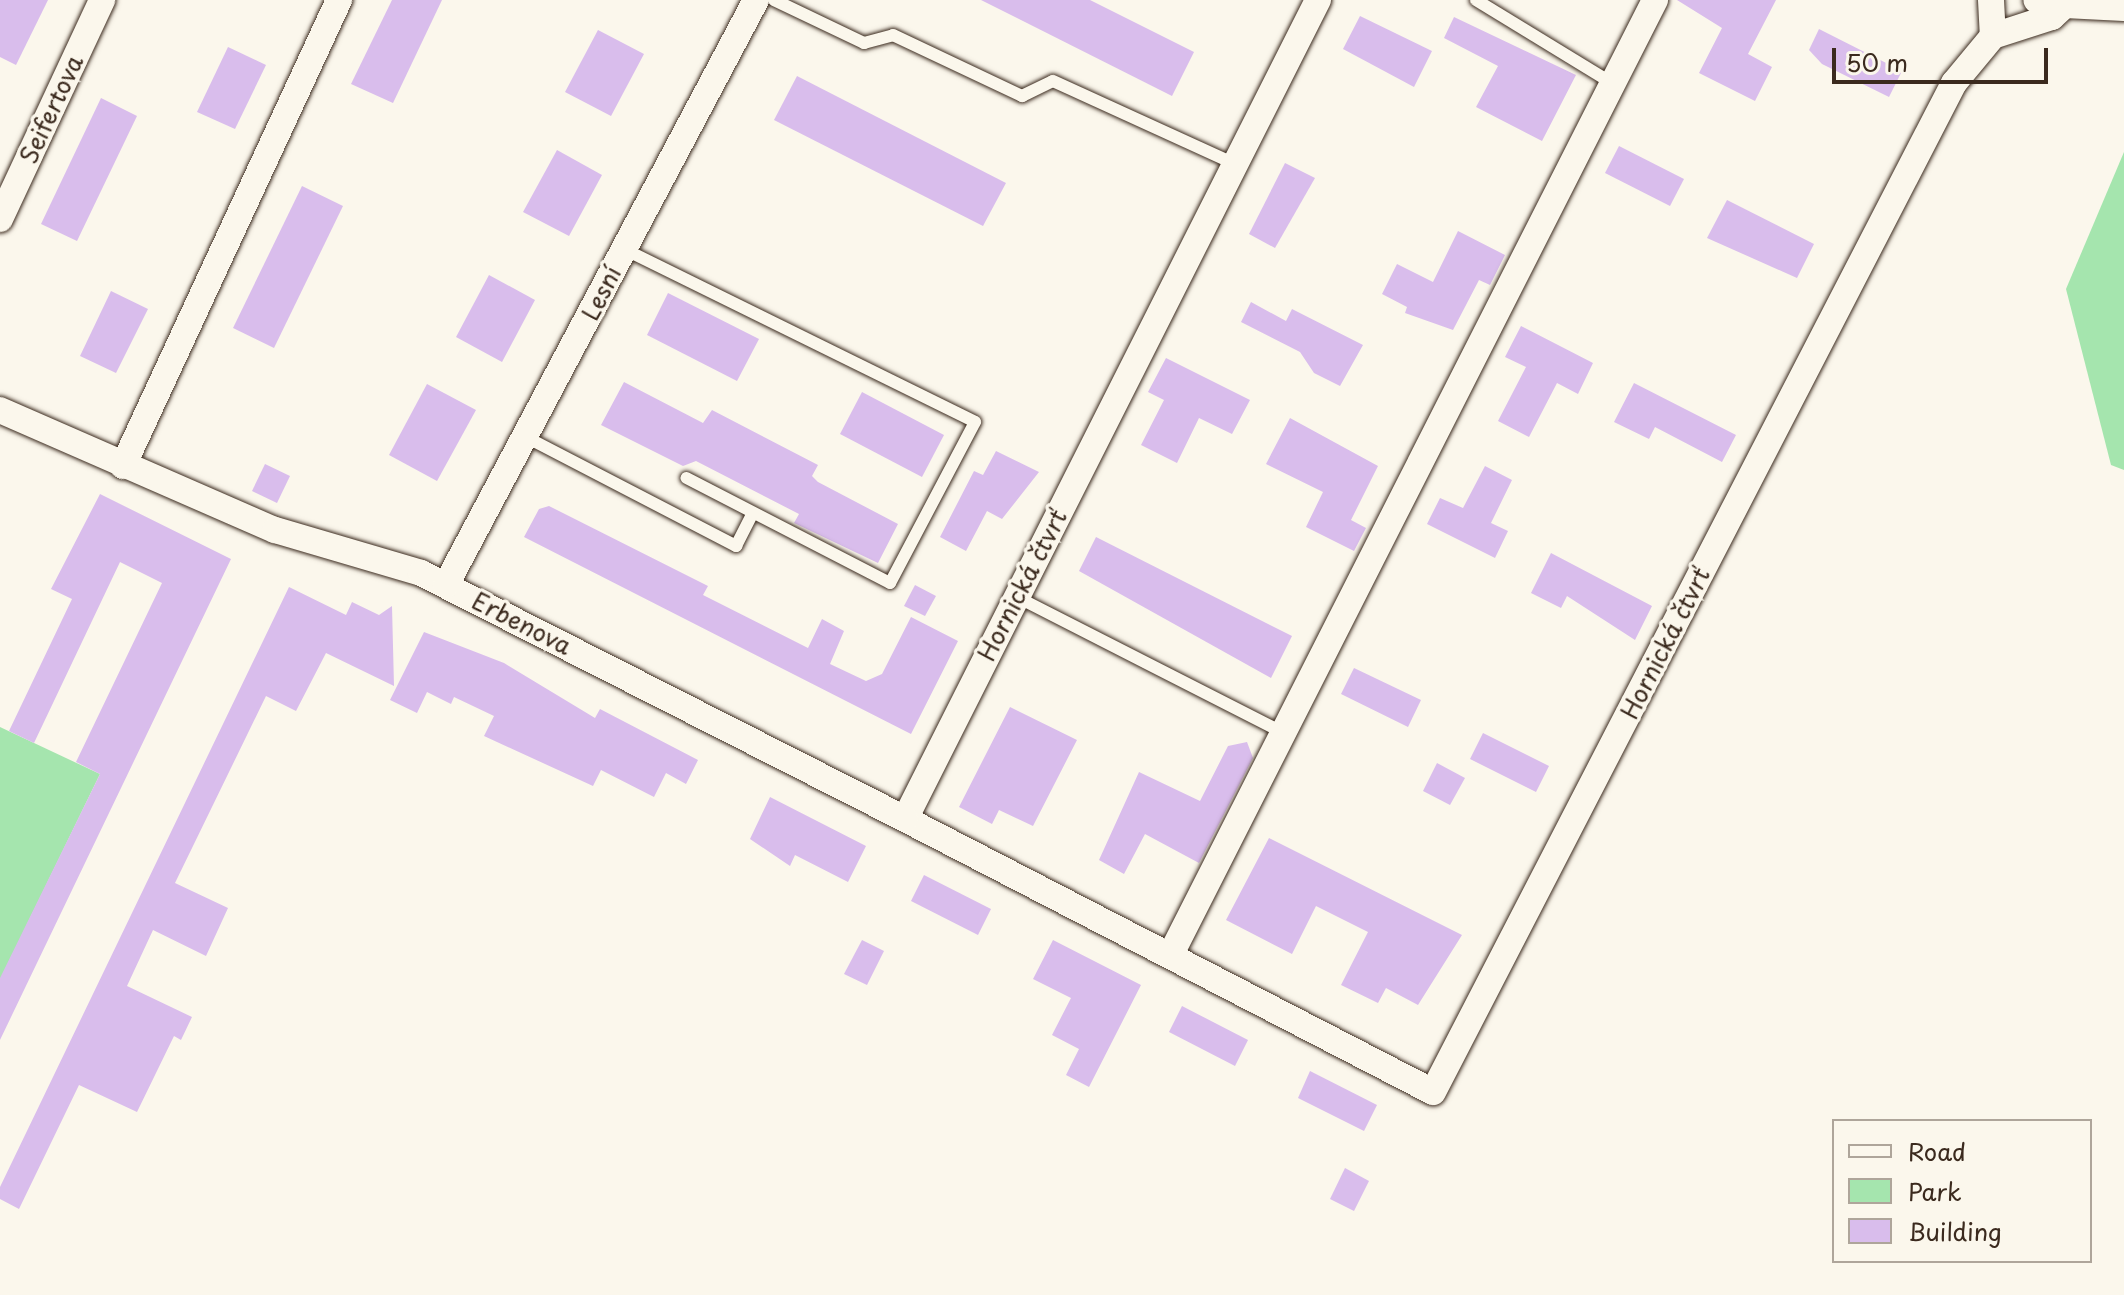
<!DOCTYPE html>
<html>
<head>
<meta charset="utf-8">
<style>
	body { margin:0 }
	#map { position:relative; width:2124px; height:1295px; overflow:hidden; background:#fbf7ec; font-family:"Playpen Sans",sans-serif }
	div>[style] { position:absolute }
	.green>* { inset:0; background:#a5e5ae }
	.building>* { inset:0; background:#d9bdec }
	.roads { filter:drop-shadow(0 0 2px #3b2a1e) drop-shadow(0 0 2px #3b2a1e) }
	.service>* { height:12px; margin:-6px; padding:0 6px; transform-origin:6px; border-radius:6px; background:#fbf7ec }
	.minor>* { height:26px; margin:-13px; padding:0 13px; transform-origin:13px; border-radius:13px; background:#fbf7ec }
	span { translate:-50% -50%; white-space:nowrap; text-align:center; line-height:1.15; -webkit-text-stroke:7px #fbf7ec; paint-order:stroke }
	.street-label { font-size:24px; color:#3b2a1e }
	.legend { position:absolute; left:1832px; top:1119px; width:260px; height:144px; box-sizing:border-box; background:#fbf7ec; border:2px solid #aea59a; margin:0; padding:10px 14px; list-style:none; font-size:24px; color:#3b2a1e }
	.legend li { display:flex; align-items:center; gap:16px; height:40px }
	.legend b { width:40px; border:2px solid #aea59a }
	.scale { position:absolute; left:1832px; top:48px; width:216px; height:36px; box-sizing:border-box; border:4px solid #3b2a1e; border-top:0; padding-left:10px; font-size:24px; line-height:28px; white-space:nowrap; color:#3b2a1e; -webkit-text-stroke:6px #fbf7ec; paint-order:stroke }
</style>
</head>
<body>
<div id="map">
	<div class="green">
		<i style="clip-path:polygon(2124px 152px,2124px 470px,2111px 465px,2066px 289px)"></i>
		<i style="clip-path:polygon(0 727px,100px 774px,0 980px)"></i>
	</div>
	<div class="building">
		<i style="clip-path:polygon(0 0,48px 0,16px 65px,0 57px)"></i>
		<i style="clip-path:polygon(392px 0,442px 0,393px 103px,351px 84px)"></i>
		<i style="clip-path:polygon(981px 0,1090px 0,1194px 52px,1172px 96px)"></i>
		<i style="clip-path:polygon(1677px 0,1776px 0,1748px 54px,1772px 67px,1755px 101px,1699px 73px,1722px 28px)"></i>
		<i style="clip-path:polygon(1360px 16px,1432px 51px,1414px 87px,1343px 49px)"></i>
		<i style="clip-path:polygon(1454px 17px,1576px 75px,1542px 141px,1476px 107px,1498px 66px,1444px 38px)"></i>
		<i style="clip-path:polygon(1819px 29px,1902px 71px,1889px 97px,1822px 64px,1809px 50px)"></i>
		<i style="clip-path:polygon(598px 30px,644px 54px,611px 116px,565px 92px)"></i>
		<i style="clip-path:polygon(228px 47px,266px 65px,235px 129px,197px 112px)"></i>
		<i style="clip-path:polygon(797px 76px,1006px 183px,983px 226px,774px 120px)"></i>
		<i style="clip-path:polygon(101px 98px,137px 116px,77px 241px,41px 224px)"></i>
		<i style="clip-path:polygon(1619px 146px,1684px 179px,1670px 206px,1605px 173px)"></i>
		<i style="clip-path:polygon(557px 150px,602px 175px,569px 236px,523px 212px)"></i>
		<i style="clip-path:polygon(1285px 163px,1315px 178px,1275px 248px,1249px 234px)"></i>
		<i style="clip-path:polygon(302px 186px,343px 206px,274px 348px,233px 328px)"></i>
		<i style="clip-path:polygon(1727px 200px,1814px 244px,1797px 278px,1707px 238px)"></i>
		<i style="clip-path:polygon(1458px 231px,1505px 255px,1490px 285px,1479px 280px,1453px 330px,1405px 313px,1407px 307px,1382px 294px,1397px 264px,1433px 282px)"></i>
		<i style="clip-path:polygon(489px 275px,535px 300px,502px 362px,456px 337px)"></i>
		<i style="clip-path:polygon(111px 291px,148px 309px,116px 373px,80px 356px)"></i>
		<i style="clip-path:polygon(668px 293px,759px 339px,737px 381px,647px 335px)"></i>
		<i style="clip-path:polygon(1251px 302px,1286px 321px,1292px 309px,1363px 345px,1340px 386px,1314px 373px,1300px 352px,1241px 322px)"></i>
		<i style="clip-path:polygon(1521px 326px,1593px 363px,1578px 394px,1557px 383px,1529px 437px,1498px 421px,1526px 367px,1505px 357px)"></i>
		<i style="clip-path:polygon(1166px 358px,1250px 400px,1232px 434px,1199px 418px,1177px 463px,1141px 445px,1164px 400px,1148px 392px)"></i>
		<i style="clip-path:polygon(624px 382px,703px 423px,712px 410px,818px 465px,812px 476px,818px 482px,898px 524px,878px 563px,794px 523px,799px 514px,696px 461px,683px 466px,601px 425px)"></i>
		<i style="clip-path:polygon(1634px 383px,1736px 435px,1722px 462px,1655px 427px,1649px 439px,1614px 422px)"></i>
		<i style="clip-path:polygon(427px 384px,476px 410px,437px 481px,389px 455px)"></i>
		<i style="clip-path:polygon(862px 392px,944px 435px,922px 477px,840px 434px)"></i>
		<i style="clip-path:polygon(1290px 418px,1378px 466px,1351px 520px,1366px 528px,1354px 551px,1306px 527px,1323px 492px,1266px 464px)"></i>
		<i style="clip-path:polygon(996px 451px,1039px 472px,1002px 519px,987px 511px,966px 551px,940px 537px,974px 471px,983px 475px)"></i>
		<i style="clip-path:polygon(265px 464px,290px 476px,277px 503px,252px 491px)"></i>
		<i style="clip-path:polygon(1485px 466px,1512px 480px,1491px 523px,1508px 531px,1495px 558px,1427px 524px,1440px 498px,1463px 508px)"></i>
		<i style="clip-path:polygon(100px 494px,231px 559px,0 1040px,0 978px,100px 774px,76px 762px,162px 583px,120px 562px,34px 743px,9px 731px,72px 599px,51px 589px)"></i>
		<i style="clip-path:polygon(549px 506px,708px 586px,703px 595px,808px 648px,822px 619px,844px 631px,830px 664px,866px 681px,882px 674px,911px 617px,958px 641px,911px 734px,524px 537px,539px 509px)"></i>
		<i style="clip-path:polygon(1096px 537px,1292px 636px,1271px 678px,1079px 571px)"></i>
		<i style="clip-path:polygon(1551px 553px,1652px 606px,1635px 640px,1567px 596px,1561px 608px,1531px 593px)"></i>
		<i style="clip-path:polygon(915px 585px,936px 596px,925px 616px,904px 606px)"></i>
		<i style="clip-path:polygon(289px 587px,346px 615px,352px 602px,379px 615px,392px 606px,394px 686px,326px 653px,296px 711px,266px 696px,175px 883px,228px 908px,206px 956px,153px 930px,127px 986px,192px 1017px,181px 1040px,174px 1036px,137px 1112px,79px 1085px,19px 1209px,0 1199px,0 1187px)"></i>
		<i style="clip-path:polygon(424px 632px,504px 663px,595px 718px,600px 709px,698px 760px,686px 784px,666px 773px,654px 797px,601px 770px,593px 786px,484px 736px,494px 716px,454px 697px,451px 704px,427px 692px,417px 713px,390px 700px)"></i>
		<i style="clip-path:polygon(1354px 668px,1421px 700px,1408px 727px,1341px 694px)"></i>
		<i style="clip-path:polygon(1010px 707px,1077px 740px,1033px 826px,999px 810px,992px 824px,959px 807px)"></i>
		<i style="clip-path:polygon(1483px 733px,1549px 766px,1536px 792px,1470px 759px)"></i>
		<i style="clip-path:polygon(1247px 742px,1253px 758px,1199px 863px,1145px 834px,1124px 874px,1099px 860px,1139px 772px,1200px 801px,1228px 746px)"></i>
		<i style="clip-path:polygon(1437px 763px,1465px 778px,1450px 805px,1423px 791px)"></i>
		<i style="clip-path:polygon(770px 797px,866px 846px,848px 882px,795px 855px,790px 866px,750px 839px)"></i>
		<i style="clip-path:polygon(1269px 838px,1462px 935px,1418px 1005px,1386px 988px,1378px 1003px,1341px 985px,1368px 932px,1316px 906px,1292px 954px,1226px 920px)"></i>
		<i style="clip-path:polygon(924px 875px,991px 909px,978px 935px,911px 901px)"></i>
		<i style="clip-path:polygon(862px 940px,884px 951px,867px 985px,844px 974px)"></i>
		<i style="clip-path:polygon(1053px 940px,1141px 985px,1089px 1087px,1066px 1075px,1079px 1049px,1052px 1035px,1071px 998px,1033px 979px)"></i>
		<i style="clip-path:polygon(1182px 1006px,1248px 1040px,1235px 1066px,1169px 1032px)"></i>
		<i style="clip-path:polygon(1310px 1071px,1377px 1105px,1364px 1131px,1298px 1098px)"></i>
		<i style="clip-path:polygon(1345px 1168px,1369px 1181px,1354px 1211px,1330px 1199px)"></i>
	</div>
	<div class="roads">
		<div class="service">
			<i style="left:774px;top:0;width:100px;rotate:25.5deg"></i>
			<i style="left:864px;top:43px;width:30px;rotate:-15deg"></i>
			<i style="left:893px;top:35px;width:143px;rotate:25.3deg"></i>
			<i style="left:1022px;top:96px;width:34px;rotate:-26deg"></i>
			<i style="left:1053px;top:81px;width:200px;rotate:24.5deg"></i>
			<i style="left:1476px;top:0;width:163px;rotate:31.4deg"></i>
			<i style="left:624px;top:249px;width:391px;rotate:26.2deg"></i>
			<i style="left:975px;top:422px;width:182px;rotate:117.8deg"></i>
			<i style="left:890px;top:583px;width:229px;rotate:-152.7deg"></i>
			<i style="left:526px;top:437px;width:237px;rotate:27.4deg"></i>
			<i style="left:736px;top:546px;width:37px;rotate:-63deg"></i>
			<i style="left:1017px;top:597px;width:302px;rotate:27deg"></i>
		</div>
		<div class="minor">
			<i style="left:1318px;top:0;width:917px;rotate:116.76deg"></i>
			<i style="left:905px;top:819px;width:594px;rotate:27.34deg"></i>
			<i style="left:1433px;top:1092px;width:1136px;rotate:-62.69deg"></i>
			<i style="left:1954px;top:83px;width:61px;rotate:-50.3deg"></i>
			<i style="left:1993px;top:36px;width:62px;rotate:-17.9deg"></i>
			<i style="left:2052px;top:17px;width:18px;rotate:-43deg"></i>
			<i style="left:2065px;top:5px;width:29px;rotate:-170deg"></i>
			<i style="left:1991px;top:0;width:36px;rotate:87deg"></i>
			<i style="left:2065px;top:5px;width:59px;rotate:2.9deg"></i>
			<i style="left:0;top:219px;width:242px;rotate:-65deg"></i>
			<i style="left:0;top:410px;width:300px;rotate:23.6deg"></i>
			<i style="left:275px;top:530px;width:152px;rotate:16.4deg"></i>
			<i style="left:421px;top:573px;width:543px;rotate:26.94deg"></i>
			<i style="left:123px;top:466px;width:514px;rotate:-65.13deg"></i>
			<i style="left:446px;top:585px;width:662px;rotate:-62.08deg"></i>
			<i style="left:1171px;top:954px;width:1070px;rotate:-63.1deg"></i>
		</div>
	</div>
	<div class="street-label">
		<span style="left:51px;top:109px;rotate:-65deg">Seifertova</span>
		<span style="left:601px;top:293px;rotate:-63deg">Lesní</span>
		<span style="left:1022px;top:585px;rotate:-63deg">Hornická čtvrť</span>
		<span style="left:522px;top:623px;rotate:27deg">Erbenova</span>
		<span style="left:1665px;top:643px;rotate:-63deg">Hornická čtvrť</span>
	</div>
	<ul class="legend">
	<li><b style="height:10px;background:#fbf7ec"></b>Road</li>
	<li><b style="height:22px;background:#a5e5ae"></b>Park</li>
	<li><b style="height:22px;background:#d9bdec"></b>Building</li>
	</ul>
	<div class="scale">50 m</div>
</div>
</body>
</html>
